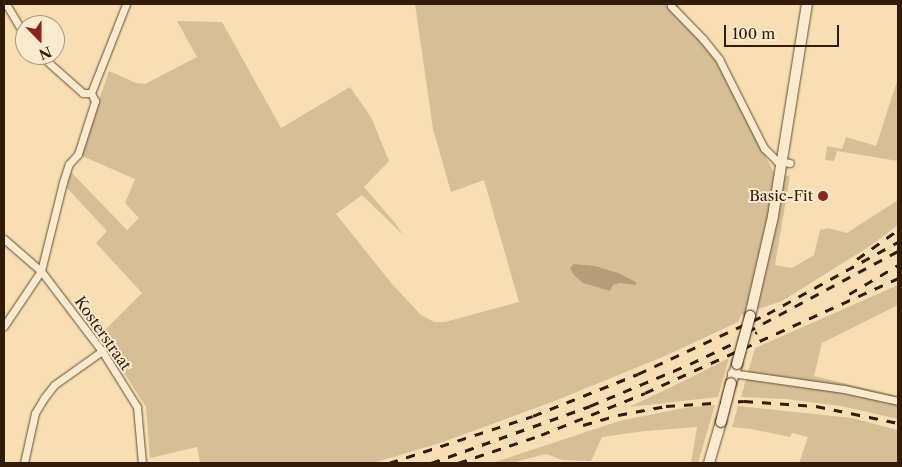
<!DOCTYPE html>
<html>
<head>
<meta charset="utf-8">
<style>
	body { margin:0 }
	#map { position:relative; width:902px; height:467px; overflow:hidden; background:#f8dfb3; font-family:"Libre Caslon Text",serif }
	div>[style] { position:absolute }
	.green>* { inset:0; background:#d6be96 }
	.water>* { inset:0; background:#b59d79 }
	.roads { filter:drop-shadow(0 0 1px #644d34) drop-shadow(0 0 1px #644d34) }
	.street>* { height:7px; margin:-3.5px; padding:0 3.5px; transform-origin:3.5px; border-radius:3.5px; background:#faeace }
	.secondary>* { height:10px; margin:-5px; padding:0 5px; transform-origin:5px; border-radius:5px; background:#faeace }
	.rail>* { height:2.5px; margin-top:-1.25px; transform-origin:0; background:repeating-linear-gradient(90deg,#321c09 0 9px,transparent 0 18px) }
	.bridges { filter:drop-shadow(0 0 1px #321c09) drop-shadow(0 0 1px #321c09) }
	.secondary-bridge>* { height:10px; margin:-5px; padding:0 5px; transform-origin:5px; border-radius:5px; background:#faeace }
	.dots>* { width:14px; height:14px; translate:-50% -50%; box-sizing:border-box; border:2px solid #faeace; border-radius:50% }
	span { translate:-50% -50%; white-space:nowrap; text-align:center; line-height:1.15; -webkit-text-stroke:4px #faeace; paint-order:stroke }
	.poi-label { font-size:15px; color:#321c09 }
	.right { translate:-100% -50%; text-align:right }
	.street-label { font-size:15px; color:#321c09 }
	.frame { position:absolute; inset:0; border:5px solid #321c09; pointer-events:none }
	.north { position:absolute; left:15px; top:15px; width:50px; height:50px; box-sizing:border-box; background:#faeace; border:1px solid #aa987f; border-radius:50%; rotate:158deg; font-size:14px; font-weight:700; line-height:20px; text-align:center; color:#321c09 }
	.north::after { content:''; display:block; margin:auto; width:18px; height:22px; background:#8f2418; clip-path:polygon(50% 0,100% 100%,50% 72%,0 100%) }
	.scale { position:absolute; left:724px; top:25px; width:115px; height:22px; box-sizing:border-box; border:2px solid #321c09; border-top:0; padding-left:6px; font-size:15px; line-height:18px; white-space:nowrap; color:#321c09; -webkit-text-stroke:4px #faeace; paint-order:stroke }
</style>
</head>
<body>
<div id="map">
	<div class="green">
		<i style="clip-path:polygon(415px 4px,678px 4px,678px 15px,717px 61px,775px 175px,790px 176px,775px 265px,792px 268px,814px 255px,820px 230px,828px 228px,847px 233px,898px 200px,898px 225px,870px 246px,782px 301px,741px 315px,738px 322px,665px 356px,552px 402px,440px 443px,373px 463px,200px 463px,197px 447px,150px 458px,146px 407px,100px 335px,142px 293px,96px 243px,107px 231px,67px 188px,71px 172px,127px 230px,139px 218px,125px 203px,135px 179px,80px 155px,109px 71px,136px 83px,145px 84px,197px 57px,177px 21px,222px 22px,281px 128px,350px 87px,371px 117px,389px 161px,364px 187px,396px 224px,403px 235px,362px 195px,336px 214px,392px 284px,421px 315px,434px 322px,445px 322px,519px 302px,484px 180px,451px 192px,433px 129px)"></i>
		<i style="clip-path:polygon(898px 78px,898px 161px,837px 151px,834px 161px,825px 160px,827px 146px,842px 149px,846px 137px,876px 146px)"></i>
		<i style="clip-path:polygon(898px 285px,898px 305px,822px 343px,814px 376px,898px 396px,898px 419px,841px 406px,786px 399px,741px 397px,755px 348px)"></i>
		<i style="clip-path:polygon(729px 358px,718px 397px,629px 407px,690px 378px)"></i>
		<i style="clip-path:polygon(715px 405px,698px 463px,691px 463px,697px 427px,645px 431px,602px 437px,591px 461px,563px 460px,546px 454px,511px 463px,492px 463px,619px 421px,684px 408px)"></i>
		<i style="clip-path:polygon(738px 406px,852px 418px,898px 430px,898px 463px,799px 463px,808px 437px,792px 433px,790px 437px,751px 429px,732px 427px)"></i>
	</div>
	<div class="water">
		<i style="clip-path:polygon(574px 264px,595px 266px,618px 273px,636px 282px,636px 285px,620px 283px,613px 285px,610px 291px,583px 283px,574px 275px,570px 268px)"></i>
	</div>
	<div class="roads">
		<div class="street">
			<i style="left:6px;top:4px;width:37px;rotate:59deg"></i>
			<i style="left:671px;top:6px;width:46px;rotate:45.9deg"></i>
			<i style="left:703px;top:39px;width:26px;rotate:51deg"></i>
			<i style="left:719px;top:59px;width:100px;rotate:63.2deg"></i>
			<i style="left:764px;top:148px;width:18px;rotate:45deg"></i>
			<i style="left:777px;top:161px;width:13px;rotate:9deg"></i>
			<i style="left:40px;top:55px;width:57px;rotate:41.5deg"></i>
			<i style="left:83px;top:93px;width:8px"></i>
			<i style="left:4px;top:239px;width:49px;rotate:40.9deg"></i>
			<i style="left:41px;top:271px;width:101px;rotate:52.7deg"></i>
			<i style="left:102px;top:351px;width:66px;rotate:58deg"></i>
			<i style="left:137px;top:407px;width:56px;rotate:84.9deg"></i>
			<i style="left:4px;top:326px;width:66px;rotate:-56.1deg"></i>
			<i style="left:41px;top:271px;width:92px;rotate:-76.1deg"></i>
			<i style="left:63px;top:182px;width:19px;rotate:-72deg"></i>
			<i style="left:69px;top:164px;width:13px;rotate:-48deg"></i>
			<i style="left:78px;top:154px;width:56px;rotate:-72.2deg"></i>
			<i style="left:95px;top:101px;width:9px;rotate:-117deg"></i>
			<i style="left:91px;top:93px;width:96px;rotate:-68.5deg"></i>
			<i style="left:731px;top:373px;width:114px;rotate:8.1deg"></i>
			<i style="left:844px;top:389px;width:55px;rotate:12.5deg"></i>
			<i style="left:24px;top:463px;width:51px;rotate:-77.6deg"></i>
			<i style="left:35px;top:413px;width:17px;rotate:-59deg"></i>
			<i style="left:44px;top:398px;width:16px;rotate:-52deg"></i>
			<i style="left:54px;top:385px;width:59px;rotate:-35.3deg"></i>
		</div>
		<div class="secondary">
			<i style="left:750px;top:316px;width:103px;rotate:-77deg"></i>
			<i style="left:773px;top:216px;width:215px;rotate:-80.9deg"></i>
			<i style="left:731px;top:383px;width:20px;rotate:-72deg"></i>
			<i style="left:709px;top:463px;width:43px;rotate:-73.7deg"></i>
		</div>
	</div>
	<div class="rail">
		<i style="left:857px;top:259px;width:50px;rotate:-35.3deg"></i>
		<i style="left:849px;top:294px;width:57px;rotate:-30.6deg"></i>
		<i style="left:747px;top:332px;width:171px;rotate:-28.2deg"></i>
		<i style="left:583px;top:425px;width:36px;rotate:-16deg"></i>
		<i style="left:618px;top:415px;width:49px;rotate:-10.6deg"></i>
		<i style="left:666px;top:406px;width:78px;rotate:-3.7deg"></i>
		<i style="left:744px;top:401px;width:72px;rotate:4deg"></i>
		<i style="left:816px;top:406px;width:84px;rotate:11.7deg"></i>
		<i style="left:389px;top:463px;width:151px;rotate:-18.1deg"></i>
		<i style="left:533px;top:416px;width:113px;rotate:-21.8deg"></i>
		<i style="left:638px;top:374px;width:142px;rotate:-24.9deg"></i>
		<i style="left:767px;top:314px;width:149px;rotate:-28.8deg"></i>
		<i style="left:431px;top:463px;width:169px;rotate:-19.7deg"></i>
		<i style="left:590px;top:406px;width:108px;rotate:-22.8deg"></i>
		<i style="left:690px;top:364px;width:74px;rotate:-25.5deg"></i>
		<i style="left:458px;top:463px;width:88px;rotate:-18.6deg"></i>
		<i style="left:541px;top:435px;width:112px;rotate:-22deg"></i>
		<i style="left:645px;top:393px;width:278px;rotate:-24.4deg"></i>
	</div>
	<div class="bridges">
		<div class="secondary-bridge">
			<i style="left:737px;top:364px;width:50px;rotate:-74.8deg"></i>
			<i style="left:721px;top:422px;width:40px;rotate:-75.6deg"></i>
		</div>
	</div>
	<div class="dots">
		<i style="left:823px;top:196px;background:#8f2418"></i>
	</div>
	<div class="poi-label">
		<span class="right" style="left:813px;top:196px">Basic-Fit</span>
	</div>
	<div class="street-label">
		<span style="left:103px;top:333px;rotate:55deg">Kosterstraat</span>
	</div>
	<div class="frame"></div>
	<div class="north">N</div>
	<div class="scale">100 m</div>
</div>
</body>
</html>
